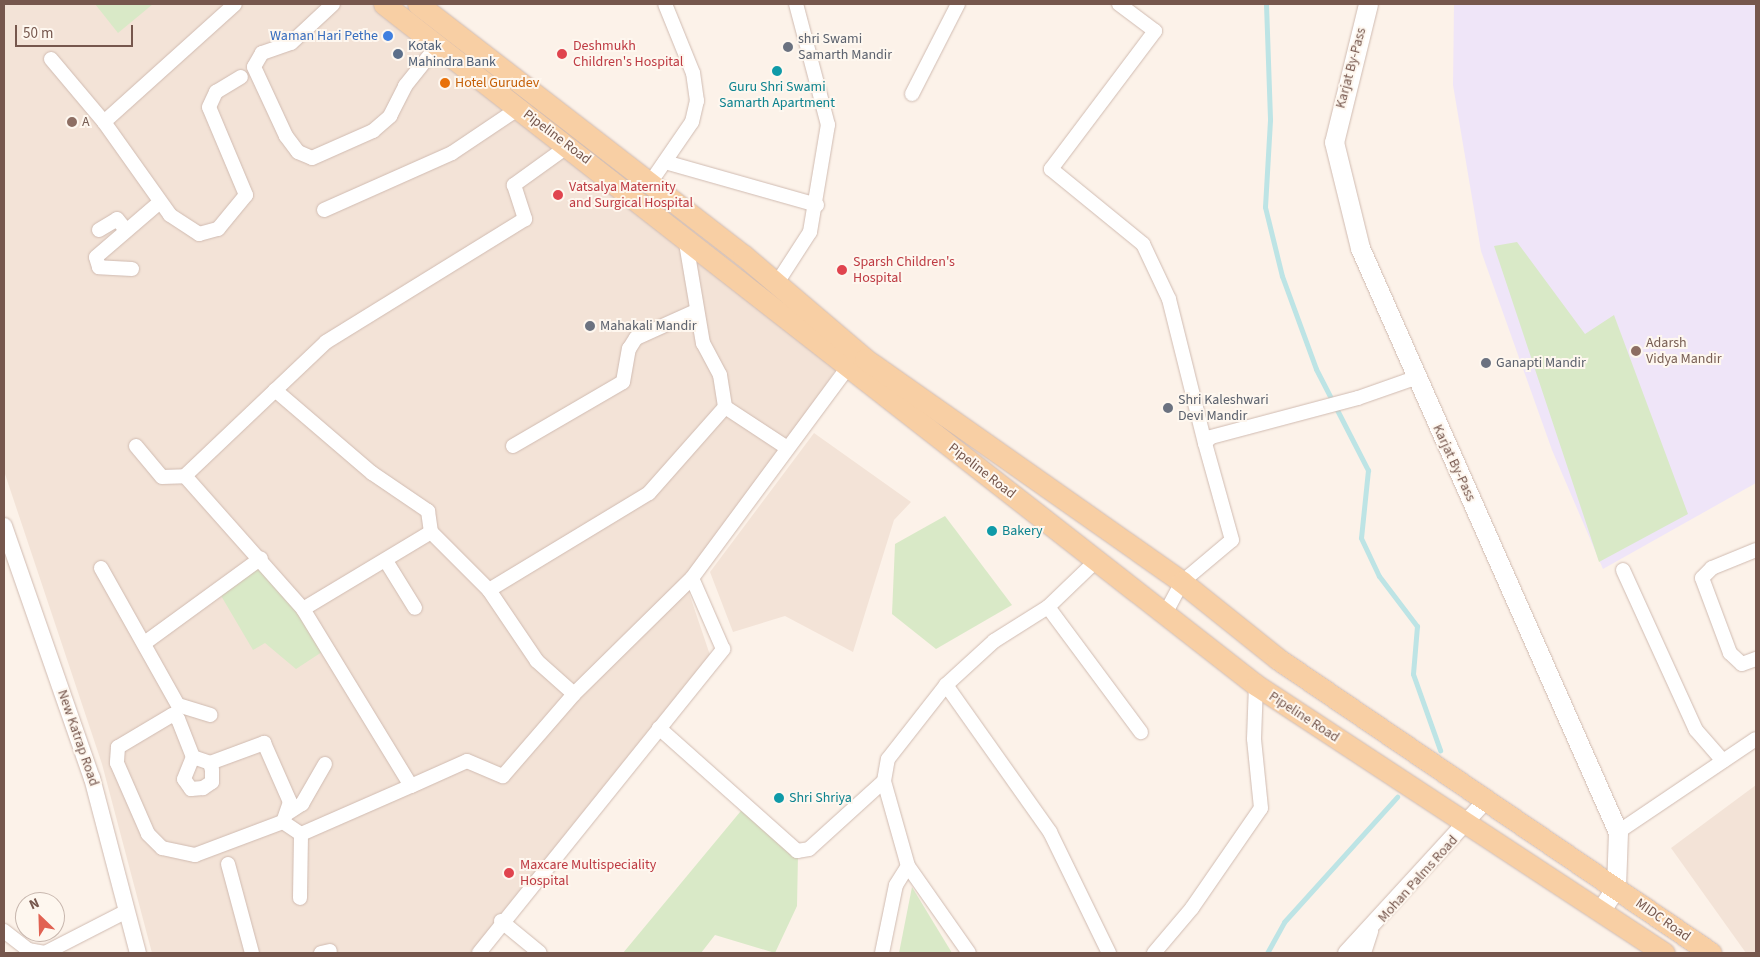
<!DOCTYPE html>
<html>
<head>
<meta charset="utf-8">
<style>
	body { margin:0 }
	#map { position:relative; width:1760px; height:957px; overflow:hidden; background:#fcf2e9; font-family:"Source Sans 3",sans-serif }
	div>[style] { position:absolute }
	.residential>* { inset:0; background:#f3e3d7 }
	.education>* { inset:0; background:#efe5f8 }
	.green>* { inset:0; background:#d9e9c7 }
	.stream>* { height:5px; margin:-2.5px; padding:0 2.5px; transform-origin:2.5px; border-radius:2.5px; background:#bde4e5 }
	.roads { filter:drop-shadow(0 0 1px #d0bbb1) drop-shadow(0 0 1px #d0bbb1) }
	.minor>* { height:14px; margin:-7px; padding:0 7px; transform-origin:7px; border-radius:7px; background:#fff }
	.tertiary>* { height:16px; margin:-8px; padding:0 8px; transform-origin:8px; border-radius:8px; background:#fff }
	.secondary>* { height:19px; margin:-9.5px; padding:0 9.5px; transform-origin:9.5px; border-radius:9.5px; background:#fff }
	.primary>* { height:21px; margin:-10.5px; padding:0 10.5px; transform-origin:10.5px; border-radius:10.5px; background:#f8cfa4 }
	.dots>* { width:14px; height:14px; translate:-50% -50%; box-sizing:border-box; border:2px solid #fef7ef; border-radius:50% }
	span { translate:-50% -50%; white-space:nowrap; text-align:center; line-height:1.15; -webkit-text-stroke:4px #fef7ef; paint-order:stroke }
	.shop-label { font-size:14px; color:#366cbe }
	.right { translate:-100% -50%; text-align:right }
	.worship-label { font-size:14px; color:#5b616d }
	.left { translate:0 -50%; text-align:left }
	.service-label { font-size:14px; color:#4e5e75 }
	.health-label { font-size:14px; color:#be3a42 }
	.street-label { font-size:14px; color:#76574d }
	.food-label { font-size:14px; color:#c56008 }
	.culture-label { font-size:14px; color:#0d838f }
	.education-label { font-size:14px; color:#785e54 }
	.frame { position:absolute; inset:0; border:5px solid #76574d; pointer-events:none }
	.north { position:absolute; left:15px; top:892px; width:50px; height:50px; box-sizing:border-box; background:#fef7ef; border:1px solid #c8b7ae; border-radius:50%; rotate:336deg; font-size:14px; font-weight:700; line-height:20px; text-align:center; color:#76574d }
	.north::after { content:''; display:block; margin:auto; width:18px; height:22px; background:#e16252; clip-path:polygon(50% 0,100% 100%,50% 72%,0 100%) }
	.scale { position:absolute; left:15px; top:25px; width:118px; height:22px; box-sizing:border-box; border:2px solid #76574d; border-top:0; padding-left:6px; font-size:15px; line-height:18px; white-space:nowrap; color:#76574d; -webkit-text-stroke:4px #fef7ef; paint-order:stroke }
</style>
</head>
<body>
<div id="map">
	<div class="residential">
		<i style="clip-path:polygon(4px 4px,374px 4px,842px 361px,687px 587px,713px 664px,477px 953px,152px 953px,102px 764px,4px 471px)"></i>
		<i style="clip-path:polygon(814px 433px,911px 502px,894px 520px,853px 652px,785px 616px,733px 632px,710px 572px)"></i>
		<i style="clip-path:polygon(1756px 785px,1756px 953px,1746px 953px,1671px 848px)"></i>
	</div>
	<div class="education">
		<i style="clip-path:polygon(1454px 4px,1756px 4px,1756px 483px,1603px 569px,1552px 450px,1481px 251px,1453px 85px)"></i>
	</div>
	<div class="green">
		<i style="clip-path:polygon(95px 4px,153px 4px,118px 33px)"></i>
		<i style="clip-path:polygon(1517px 242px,1585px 334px,1614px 315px,1688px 514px,1599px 562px,1494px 246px)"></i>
		<i style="clip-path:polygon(945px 516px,1012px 605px,936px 649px,892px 614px,895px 544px)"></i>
		<i style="clip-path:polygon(261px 565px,325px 650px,296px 669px,265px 643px,253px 650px,220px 594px)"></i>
		<i style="clip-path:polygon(745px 806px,798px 855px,797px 906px,775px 953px,715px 935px,701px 953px,623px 953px)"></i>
		<i style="clip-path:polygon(912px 887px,952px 953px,899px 953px)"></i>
	</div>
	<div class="stream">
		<i style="left:1266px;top:4px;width:116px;rotate:88deg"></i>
		<i style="left:1270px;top:120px;width:87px;rotate:93.3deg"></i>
		<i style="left:1265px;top:207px;width:71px;rotate:76.2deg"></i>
		<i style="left:1282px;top:276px;width:99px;rotate:69.9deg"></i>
		<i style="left:1316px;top:369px;width:114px;rotate:62.8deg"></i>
		<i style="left:1368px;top:470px;width:68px;rotate:95.9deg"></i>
		<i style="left:1361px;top:538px;width:42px;rotate:64.7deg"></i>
		<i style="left:1379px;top:576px;width:63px;rotate:52.8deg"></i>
		<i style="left:1417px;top:626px;width:48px;rotate:94.8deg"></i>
		<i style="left:1413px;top:674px;width:81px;rotate:70.4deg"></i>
		<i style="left:1267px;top:953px;width:35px;rotate:-61deg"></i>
		<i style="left:1284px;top:922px;width:169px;rotate:-47.9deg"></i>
	</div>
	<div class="roads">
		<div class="minor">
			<i style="left:333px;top:4px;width:57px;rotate:137.1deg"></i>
			<i style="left:291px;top:43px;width:31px;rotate:161deg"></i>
			<i style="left:262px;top:53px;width:16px;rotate:120deg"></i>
			<i style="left:254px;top:67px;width:76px;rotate:65.1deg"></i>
			<i style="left:286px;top:136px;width:20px;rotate:53deg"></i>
			<i style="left:298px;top:152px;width:15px;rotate:23deg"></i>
			<i style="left:312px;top:158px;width:67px;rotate:-23.9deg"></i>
			<i style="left:373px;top:131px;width:23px;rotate:-41deg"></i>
			<i style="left:390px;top:116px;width:34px;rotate:-63deg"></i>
			<i style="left:405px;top:86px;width:53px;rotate:-51.2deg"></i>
			<i style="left:1119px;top:4px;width:45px;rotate:36.9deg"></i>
			<i style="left:1155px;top:31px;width:173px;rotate:127deg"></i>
			<i style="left:1051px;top:169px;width:119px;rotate:39.2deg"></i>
			<i style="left:1143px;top:244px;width:61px;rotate:64.7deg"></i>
			<i style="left:1169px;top:299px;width:148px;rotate:76deg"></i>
			<i style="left:51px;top:59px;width:82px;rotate:49.9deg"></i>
			<i style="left:104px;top:122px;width:114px;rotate:54.6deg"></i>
			<i style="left:170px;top:215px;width:35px;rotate:33deg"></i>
			<i style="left:199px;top:234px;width:20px;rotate:-15deg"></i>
			<i style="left:218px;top:229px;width:44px;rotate:-50.5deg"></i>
			<i style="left:246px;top:195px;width:95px;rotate:-112.8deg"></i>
			<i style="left:209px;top:107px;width:17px;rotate:-65deg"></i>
			<i style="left:216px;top:92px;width:29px;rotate:-31deg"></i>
			<i style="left:912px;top:94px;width:101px;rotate:-62.9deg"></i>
			<i style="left:104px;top:122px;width:176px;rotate:-42deg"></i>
			<i style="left:568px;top:146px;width:67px;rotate:144.2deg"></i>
			<i style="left:514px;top:185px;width:36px;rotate:72deg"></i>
			<i style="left:525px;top:219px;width:234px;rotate:148.3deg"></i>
			<i style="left:326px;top:342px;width:195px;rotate:136.5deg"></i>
			<i style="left:185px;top:476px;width:178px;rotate:48.4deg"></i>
			<i style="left:303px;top:609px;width:207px;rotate:58.6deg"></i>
			<i style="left:411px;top:786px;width:61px;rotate:-24.1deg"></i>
			<i style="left:467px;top:761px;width:39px;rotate:23deg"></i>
			<i style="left:503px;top:776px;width:108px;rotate:-49.1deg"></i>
			<i style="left:574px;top:694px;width:165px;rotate:-44.5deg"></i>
			<i style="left:665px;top:162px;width:158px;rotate:15.8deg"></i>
			<i style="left:650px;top:183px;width:74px;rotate:-55.5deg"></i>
			<i style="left:692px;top:122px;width:22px;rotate:-77deg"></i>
			<i style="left:697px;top:101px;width:28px;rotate:-98deg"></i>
			<i style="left:693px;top:73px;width:74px;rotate:-112.1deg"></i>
			<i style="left:324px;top:210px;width:140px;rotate:-24deg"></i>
			<i style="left:452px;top:153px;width:81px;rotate:-33.9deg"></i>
			<i style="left:99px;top:230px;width:21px;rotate:-31deg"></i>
			<i style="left:117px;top:219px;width:14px;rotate:51deg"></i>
			<i style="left:685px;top:237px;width:108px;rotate:80.4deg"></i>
			<i style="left:703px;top:343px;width:36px;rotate:62deg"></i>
			<i style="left:720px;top:375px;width:32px;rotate:81deg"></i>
			<i style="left:132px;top:269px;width:33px;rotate:-177deg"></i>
			<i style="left:99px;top:267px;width:10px;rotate:-107deg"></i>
			<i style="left:96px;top:257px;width:84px;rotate:-40.7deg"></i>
			<i style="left:777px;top:283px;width:61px;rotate:-57.1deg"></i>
			<i style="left:810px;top:232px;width:109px;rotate:-80.5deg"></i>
			<i style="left:828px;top:125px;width:125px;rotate:-104.8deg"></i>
			<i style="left:275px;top:390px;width:128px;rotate:40.6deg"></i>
			<i style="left:372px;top:473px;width:68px;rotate:34.2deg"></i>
			<i style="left:428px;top:511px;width:21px;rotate:82deg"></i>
			<i style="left:431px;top:532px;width:82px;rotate:45deg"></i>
			<i style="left:136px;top:446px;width:40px;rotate:50deg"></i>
			<i style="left:162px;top:477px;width:23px;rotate:-2deg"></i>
			<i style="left:513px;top:446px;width:127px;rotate:-30.2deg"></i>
			<i style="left:623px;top:382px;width:34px;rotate:-80deg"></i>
			<i style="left:629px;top:349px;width:13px;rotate:-58deg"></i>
			<i style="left:636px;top:338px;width:66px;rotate:-24.2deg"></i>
			<i style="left:1756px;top:550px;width:48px;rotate:157.8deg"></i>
			<i style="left:1712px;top:568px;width:14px;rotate:135deg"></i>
			<i style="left:1702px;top:578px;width:80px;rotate:69.5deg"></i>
			<i style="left:1730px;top:653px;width:16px;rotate:43deg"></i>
			<i style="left:1742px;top:664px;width:15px;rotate:-20deg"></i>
			<i style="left:386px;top:561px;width:55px;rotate:58.3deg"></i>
			<i style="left:101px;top:568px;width:157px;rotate:60.7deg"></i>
			<i style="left:178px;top:705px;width:34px;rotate:17deg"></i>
			<i style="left:1623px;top:570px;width:176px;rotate:65.5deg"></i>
			<i style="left:1696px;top:730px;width:41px;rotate:48.9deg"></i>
			<i style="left:1048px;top:607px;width:156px;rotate:53.4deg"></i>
			<i style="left:303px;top:609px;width:149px;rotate:-31deg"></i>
			<i style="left:1165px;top:614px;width:36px;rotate:-62deg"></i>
			<i style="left:1182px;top:582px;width:65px;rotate:-40deg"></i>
			<i style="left:1232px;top:540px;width:101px;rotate:-105.6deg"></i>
			<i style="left:1205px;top:443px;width:8px;rotate:-45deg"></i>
			<i style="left:1211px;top:437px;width:152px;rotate:-14.9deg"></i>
			<i style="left:1358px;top:398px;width:60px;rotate:-19.3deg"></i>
			<i style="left:146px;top:642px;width:142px;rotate:-36.1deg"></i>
			<i style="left:946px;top:685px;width:180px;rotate:54.7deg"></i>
			<i style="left:1050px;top:832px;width:135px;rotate:64deg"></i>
			<i style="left:574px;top:694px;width:50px;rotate:-138.3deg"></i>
			<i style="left:537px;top:661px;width:86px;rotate:-124.1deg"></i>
			<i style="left:489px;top:590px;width:187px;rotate:-31.2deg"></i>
			<i style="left:649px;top:493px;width:115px;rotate:-48.5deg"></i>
			<i style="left:725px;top:407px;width:73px;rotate:33.3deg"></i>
			<i style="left:659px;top:728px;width:185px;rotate:41.7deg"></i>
			<i style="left:797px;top:851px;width:12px;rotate:-9deg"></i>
			<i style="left:809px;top:849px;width:101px;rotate:-42.2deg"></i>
			<i style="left:193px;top:757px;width:18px;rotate:19deg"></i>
			<i style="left:210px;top:763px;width:7px;rotate:74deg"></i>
			<i style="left:212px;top:770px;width:12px;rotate:90deg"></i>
			<i style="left:212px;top:782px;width:11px;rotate:146deg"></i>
			<i style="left:203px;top:788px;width:12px;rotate:175deg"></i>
			<i style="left:191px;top:789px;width:12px;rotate:-125deg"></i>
			<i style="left:184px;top:779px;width:24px;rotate:-68deg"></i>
			<i style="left:193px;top:757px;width:41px;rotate:-111.5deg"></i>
			<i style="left:178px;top:719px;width:7px;rotate:-146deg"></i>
			<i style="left:172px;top:715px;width:63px;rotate:149.3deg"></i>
			<i style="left:118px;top:747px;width:16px;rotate:94deg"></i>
			<i style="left:117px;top:763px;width:77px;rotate:66.4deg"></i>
			<i style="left:148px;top:834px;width:20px;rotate:45deg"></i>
			<i style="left:162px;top:848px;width:34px;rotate:12deg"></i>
			<i style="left:195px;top:855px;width:94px;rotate:-20.6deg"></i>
			<i style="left:283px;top:822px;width:22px;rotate:34deg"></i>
			<i style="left:210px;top:763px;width:58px;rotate:-20.3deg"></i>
			<i style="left:264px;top:743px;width:64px;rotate:66.2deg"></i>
			<i style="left:290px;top:802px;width:21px;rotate:109deg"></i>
			<i style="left:288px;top:813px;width:17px;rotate:-33deg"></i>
			<i style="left:302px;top:804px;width:46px;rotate:-60.1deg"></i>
			<i style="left:1618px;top:832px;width:166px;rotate:-34deg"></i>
			<i style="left:301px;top:834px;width:120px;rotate:-23.6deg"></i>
			<i style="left:228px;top:864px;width:92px;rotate:74.9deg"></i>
			<i style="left:908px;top:866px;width:106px;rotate:55deg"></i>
			<i style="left:300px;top:898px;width:64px;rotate:-89.1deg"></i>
			<i style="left:501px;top:921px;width:50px;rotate:39.4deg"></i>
			<i style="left:4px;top:931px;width:31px;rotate:38deg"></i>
			<i style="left:28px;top:950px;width:17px;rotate:10deg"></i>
			<i style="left:45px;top:953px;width:92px;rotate:-27.1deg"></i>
			<i style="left:321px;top:953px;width:9px;rotate:-13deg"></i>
			<i style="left:479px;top:953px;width:390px;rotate:-51.2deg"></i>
			<i style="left:723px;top:649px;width:77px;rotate:-113.6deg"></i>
			<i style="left:692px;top:578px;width:264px;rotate:-53.5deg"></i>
			<i style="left:882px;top:953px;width:69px;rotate:-78.4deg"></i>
			<i style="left:896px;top:885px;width:22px;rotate:-58deg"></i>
			<i style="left:908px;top:866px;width:88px;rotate:-105.8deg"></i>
			<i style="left:884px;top:781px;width:22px;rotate:-80deg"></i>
			<i style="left:888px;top:759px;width:94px;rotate:-51.9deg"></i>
			<i style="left:946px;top:685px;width:65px;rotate:-42.5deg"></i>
			<i style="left:994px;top:641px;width:64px;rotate:-32.2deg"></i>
			<i style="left:1048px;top:607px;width:66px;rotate:-43.8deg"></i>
			<i style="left:1154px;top:953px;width:59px;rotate:-49.8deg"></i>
			<i style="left:1192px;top:908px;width:121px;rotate:-55.4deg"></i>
			<i style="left:1261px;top:808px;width:69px;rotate:-95.8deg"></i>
			<i style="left:1254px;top:739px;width:54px;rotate:-87.9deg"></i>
			<i style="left:1364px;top:953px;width:23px;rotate:-72deg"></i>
		</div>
		<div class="tertiary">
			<i style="left:4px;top:526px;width:267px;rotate:70.8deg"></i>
			<i style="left:92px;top:778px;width:181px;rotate:75.3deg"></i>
			<i style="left:1346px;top:953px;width:207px;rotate:-47.5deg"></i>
		</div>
		<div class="secondary">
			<i style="left:1368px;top:4px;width:142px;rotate:103.8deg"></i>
			<i style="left:1334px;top:142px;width:109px;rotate:76.2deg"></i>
			<i style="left:1360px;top:248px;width:638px;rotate:66.17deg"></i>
			<i style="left:1618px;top:832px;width:55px;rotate:92.1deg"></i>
			<i style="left:1616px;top:887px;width:27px;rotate:123deg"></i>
		</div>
		<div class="primary">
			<i style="left:384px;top:4px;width:1106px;rotate:37.99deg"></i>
			<i style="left:1256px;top:685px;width:488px;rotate:33.3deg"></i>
			<i style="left:418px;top:4px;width:411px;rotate:37.7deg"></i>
			<i style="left:743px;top:255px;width:160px;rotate:40.4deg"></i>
			<i style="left:865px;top:359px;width:388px;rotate:35.1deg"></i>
			<i style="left:1182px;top:582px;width:123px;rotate:38.7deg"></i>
			<i style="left:1278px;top:659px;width:523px;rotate:34.18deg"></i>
		</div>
	</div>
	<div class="dots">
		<i style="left:388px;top:36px;background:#3f7fe0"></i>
		<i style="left:788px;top:47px;background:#6b7280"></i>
		<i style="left:398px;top:54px;background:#5c6f8a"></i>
		<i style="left:562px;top:54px;background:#e0444e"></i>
		<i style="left:777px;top:71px;background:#0f9aa8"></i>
		<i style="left:445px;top:83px;background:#e8710a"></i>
		<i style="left:72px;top:122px;background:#8d6e63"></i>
		<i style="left:558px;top:195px;background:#e0444e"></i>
		<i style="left:842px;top:270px;background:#e0444e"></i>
		<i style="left:590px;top:326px;background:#6b7280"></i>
		<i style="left:1636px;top:351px;background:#8d6e63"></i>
		<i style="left:1486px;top:363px;background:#6b7280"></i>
		<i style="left:1168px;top:408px;background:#6b7280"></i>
		<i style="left:992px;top:531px;background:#0f9aa8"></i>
		<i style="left:779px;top:798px;background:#0f9aa8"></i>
		<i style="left:509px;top:873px;background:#e0444e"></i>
	</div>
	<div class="shop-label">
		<span class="right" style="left:378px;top:36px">Waman Hari Pethe</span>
	</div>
	<div class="worship-label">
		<span class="left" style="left:798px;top:47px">shri Swami<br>Samarth Mandir</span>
		<span class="left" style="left:600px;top:326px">Mahakali Mandir</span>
		<span class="left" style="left:1496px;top:363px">Ganapti Mandir</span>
		<span class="left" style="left:1178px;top:408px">Shri Kaleshwari<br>Devi Mandir</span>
	</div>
	<div class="service-label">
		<span class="left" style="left:408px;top:54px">Kotak<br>Mahindra Bank</span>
	</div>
	<div class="health-label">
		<span class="left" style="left:573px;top:54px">Deshmukh<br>Children's Hospital</span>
		<span class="left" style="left:569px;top:195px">Vatsalya Maternity<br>and Surgical Hospital</span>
		<span class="left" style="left:853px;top:270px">Sparsh Children's<br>Hospital</span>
		<span class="left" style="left:520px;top:873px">Maxcare Multispeciality<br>Hospital</span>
	</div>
	<div class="street-label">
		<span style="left:1351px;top:68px;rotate:-75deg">Karjat By-Pass</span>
		<span style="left:557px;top:137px;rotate:37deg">Pipeline Road</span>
		<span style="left:1454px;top:463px;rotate:65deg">Karjat By-Pass</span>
		<span style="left:982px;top:471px;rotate:38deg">Pipeline Road</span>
		<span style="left:1304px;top:717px;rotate:33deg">Pipeline Road</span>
		<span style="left:78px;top:738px;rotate:71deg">New Katrap Road</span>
		<span style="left:1418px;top:879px;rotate:-48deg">Mohan Palms Road</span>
		<span style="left:1663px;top:920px;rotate:35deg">MIDC Road</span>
	</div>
	<div class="food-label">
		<span class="left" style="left:455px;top:83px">Hotel Gurudev</span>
	</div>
	<div class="culture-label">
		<span style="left:777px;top:95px">Guru Shri Swami<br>Samarth Apartment</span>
		<span class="left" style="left:1002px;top:531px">Bakery</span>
		<span class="left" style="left:789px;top:798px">Shri Shriya</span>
	</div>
	<div class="education-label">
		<span class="left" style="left:82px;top:122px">A</span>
		<span class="left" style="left:1646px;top:351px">Adarsh<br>Vidya Mandir</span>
	</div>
	<div class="frame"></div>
	<div class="north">N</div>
	<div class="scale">50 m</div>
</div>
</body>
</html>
